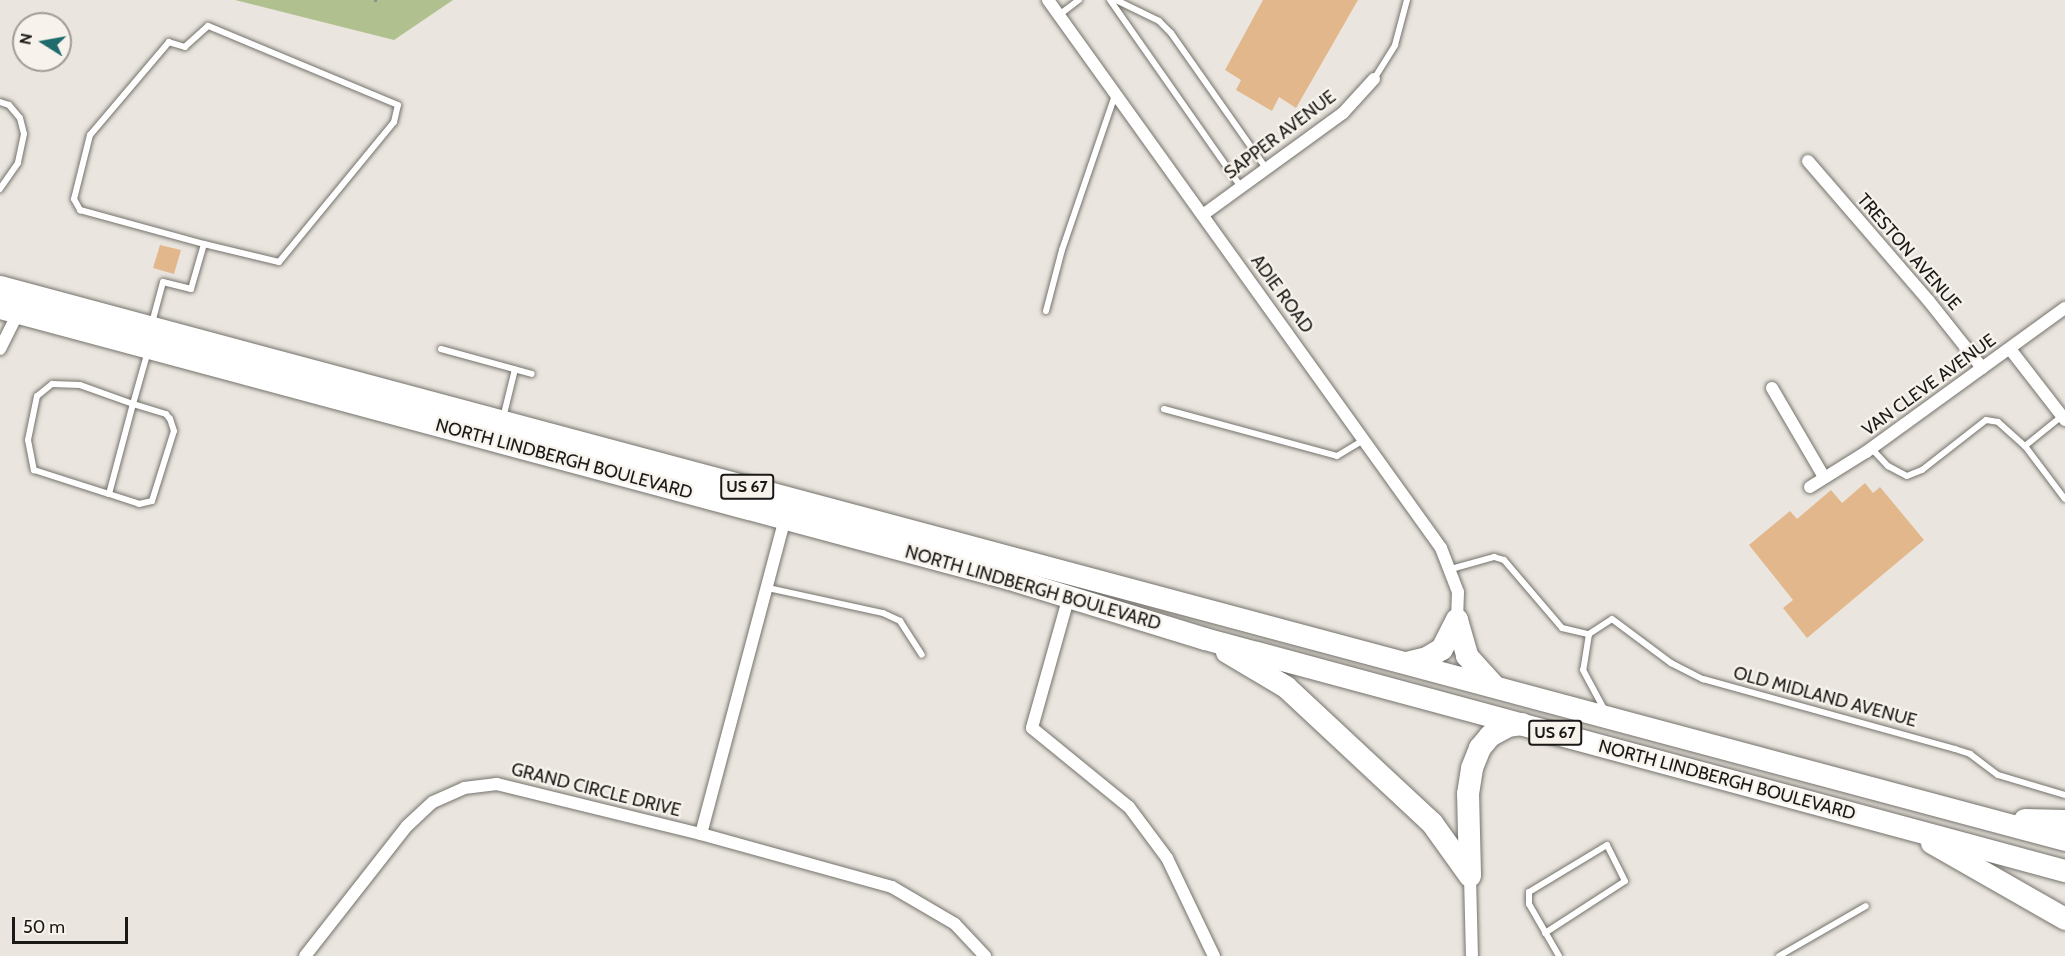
<!DOCTYPE html>
<html>
<head>
<meta charset="utf-8">
<style>
	body { margin:0 }
	#map { position:relative; width:2065px; height:956px; overflow:hidden; background:#eae6df; font-family:Cabin,sans-serif }
	div>[style] { position:absolute }
	.green>* { inset:0; background:#b0c08e }
	.building>* { inset:0; background:#e2b78b }
	.path>* { height:3px; margin-top:-1.5px; transform-origin:0; background:repeating-linear-gradient(90deg,#93908b 0 3px,transparent 0 7.5px) }
	.roads { filter:drop-shadow(0 0 2px #75726c) drop-shadow(0 0 2px #75726c) }
	.lane>* { height:6px; margin:-3px; padding:0 3px; transform-origin:3px; border-radius:3px; background:#fff }
	.street>* { height:12px; margin:-6px; padding:0 6px; transform-origin:6px; border-radius:6px; background:#fff }
	.highway>* { height:22px; margin:-11px; padding:0 11px; transform-origin:11px; border-radius:11px; background:#fff }
	span { translate:-50% -50%; white-space:nowrap; text-align:center; line-height:1.15; -webkit-text-stroke:4.5px #f7f3ec; paint-order:stroke }
	.shield-label span { padding:2px 4px; background:#f7f3ec; border:2px solid; border-radius:4px; -webkit-text-stroke-width:0 }
	.shield-label { font-size:16px; color:#1b1917; font-weight:700 }
	.street-label { font-size:18px; color:#1b1917 }
	.north { position:absolute; left:12px; top:12px; width:60px; height:60px; box-sizing:border-box; background:#f7f3ec; border:2px solid #9f9c97; border-radius:50%; rotate:281deg; font-size:16px; font-weight:700; line-height:24px; text-align:center; color:#1b1917 }
	.north::after { content:''; display:block; margin:auto; width:21px; height:27px; background:#1f6b6d; clip-path:polygon(50% 0,100% 100%,50% 72%,0 100%) }
	.scale { position:absolute; left:12px; top:917px; width:116px; height:27px; box-sizing:border-box; border:3px solid #1b1917; border-top:0; padding-left:8px; font-size:18px; line-height:21px; white-space:nowrap; color:#1b1917; -webkit-text-stroke:4px #f7f3ec; paint-order:stroke }
</style>
</head>
<body>
<div id="map">
	<div class="green">
		<i style="clip-path:polygon(235px 0,453px 0,394px 40px)"></i>
	</div>
	<div class="building">
		<i style="clip-path:polygon(1263px 0,1358px 0,1296px 108px,1279px 97px,1272px 111px,1236px 90px,1241px 80px,1225px 70px)"></i>
		<i style="clip-path:polygon(160px 245px,181px 250px,174px 274px,153px 268px)"></i>
		<i style="clip-path:polygon(1865px 483px,1873px 493px,1880px 487px,1924px 540px,1807px 638px,1783px 608px,1793px 600px,1749px 545px,1790px 511px,1797px 519px,1831px 490px,1842px 503px)"></i>
	</div>
	<div class="path">
		<i style="left:374px;top:0;width:3px"></i>
	</div>
	<div class="roads">
		<div class="lane">
			<i style="left:1110px;top:0;width:228px;rotate:55deg"></i>
			<i style="left:1116px;top:0;width:48px;rotate:26deg"></i>
			<i style="left:1159px;top:21px;width:17px;rotate:45deg"></i>
			<i style="left:1171px;top:33px;width:165px;rotate:54.9deg"></i>
			<i style="left:1059px;top:15px;width:25px;rotate:-37deg"></i>
			<i style="left:1374px;top:79px;width:40px;rotate:-58deg"></i>
			<i style="left:1395px;top:45px;width:47px;rotate:-75.1deg"></i>
			<i style="left:0;top:102px;width:9px;rotate:18deg"></i>
			<i style="left:9px;top:105px;width:17px;rotate:50deg"></i>
			<i style="left:20px;top:118px;width:16px;rotate:76deg"></i>
			<i style="left:24px;top:134px;width:30px;rotate:102deg"></i>
			<i style="left:18px;top:163px;width:32px;rotate:125deg"></i>
			<i style="left:1046px;top:311px;width:63px;rotate:-75.3deg"></i>
			<i style="left:1062px;top:250px;width:164px;rotate:-71.1deg"></i>
			<i style="left:152px;top:323px;width:42px;rotate:-75deg"></i>
			<i style="left:163px;top:282px;width:29px;rotate:14deg"></i>
			<i style="left:191px;top:289px;width:47px;rotate:-73.9deg"></i>
			<i style="left:204px;top:244px;width:77px;rotate:13.5deg"></i>
			<i style="left:279px;top:262px;width:181px;rotate:-50.6deg"></i>
			<i style="left:394px;top:122px;width:17px;rotate:-77deg"></i>
			<i style="left:398px;top:105px;width:206px;rotate:-157.4deg"></i>
			<i style="left:208px;top:26px;width:31px;rotate:138deg"></i>
			<i style="left:185px;top:47px;width:17px;rotate:-163deg"></i>
			<i style="left:169px;top:42px;width:122px;rotate:130.3deg"></i>
			<i style="left:90px;top:135px;width:66px;rotate:104deg"></i>
			<i style="left:74px;top:199px;width:13px;rotate:61deg"></i>
			<i style="left:80px;top:210px;width:129px;rotate:15.3deg"></i>
			<i style="left:441px;top:349px;width:94px;rotate:15.4deg"></i>
			<i style="left:1164px;top:409px;width:179px;rotate:15.2deg"></i>
			<i style="left:1337px;top:456px;width:31px;rotate:-31deg"></i>
			<i style="left:2062px;top:416px;width:48px;rotate:141deg"></i>
			<i style="left:2025px;top:446px;width:66px;rotate:53deg"></i>
			<i style="left:503px;top:418px;width:50px;rotate:-76.2deg"></i>
			<i style="left:1871px;top:448px;width:25px;rotate:47deg"></i>
			<i style="left:1888px;top:466px;width:21px;rotate:28deg"></i>
			<i style="left:1907px;top:476px;width:16px;rotate:-22deg"></i>
			<i style="left:1922px;top:470px;width:81px;rotate:-38deg"></i>
			<i style="left:1986px;top:420px;width:12px;rotate:9deg"></i>
			<i style="left:1998px;top:422px;width:36px;rotate:42deg"></i>
			<i style="left:109px;top:494px;width:32px;rotate:18deg"></i>
			<i style="left:139px;top:504px;width:13px;rotate:-13deg"></i>
			<i style="left:152px;top:501px;width:73px;rotate:-72.6deg"></i>
			<i style="left:174px;top:431px;width:13px;rotate:-108deg"></i>
			<i style="left:170px;top:419px;width:6px;rotate:-129deg"></i>
			<i style="left:166px;top:414px;width:34px;rotate:-163deg"></i>
			<i style="left:133px;top:404px;width:56px;rotate:-160.3deg"></i>
			<i style="left:80px;top:385px;width:28px;rotate:-178deg"></i>
			<i style="left:52px;top:384px;width:19px;rotate:141deg"></i>
			<i style="left:37px;top:396px;width:45px;rotate:101.6deg"></i>
			<i style="left:28px;top:440px;width:31px;rotate:79deg"></i>
			<i style="left:34px;top:470px;width:79px;rotate:17.7deg"></i>
			<i style="left:109px;top:494px;width:93px;rotate:-75.1deg"></i>
			<i style="left:133px;top:404px;width:55px;rotate:-74.2deg"></i>
			<i style="left:1451px;top:569px;width:45px;rotate:-15.6deg"></i>
			<i style="left:1494px;top:557px;width:10px;rotate:17deg"></i>
			<i style="left:1504px;top:560px;width:89px;rotate:49.5deg"></i>
			<i style="left:1562px;top:628px;width:28px;rotate:13deg"></i>
			<i style="left:1589px;top:634px;width:27px;rotate:-33deg"></i>
			<i style="left:1612px;top:619px;width:74px;rotate:36.7deg"></i>
			<i style="left:1671px;top:663px;width:36px;rotate:27deg"></i>
			<i style="left:1703px;top:679px;width:262px;rotate:15.5deg"></i>
			<i style="left:1955px;top:749px;width:16px;rotate:18deg"></i>
			<i style="left:1970px;top:754px;width:35px;rotate:37deg"></i>
			<i style="left:1998px;top:775px;width:70px;rotate:16.6deg"></i>
			<i style="left:768px;top:588px;width:118px;rotate:12.3deg"></i>
			<i style="left:883px;top:613px;width:19px;rotate:25deg"></i>
			<i style="left:900px;top:621px;width:40px;rotate:57.1deg"></i>
			<i style="left:1589px;top:634px;width:36px;rotate:99deg"></i>
			<i style="left:1583px;top:670px;width:44px;rotate:61.7deg"></i>
			<i style="left:1545px;top:933px;width:95px;rotate:-33deg"></i>
			<i style="left:1625px;top:881px;width:40px;rotate:-116.6deg"></i>
			<i style="left:1607px;top:845px;width:91px;rotate:148.9deg"></i>
			<i style="left:1529px;top:892px;width:12px;rotate:90deg"></i>
			<i style="left:1529px;top:904px;width:60px;rotate:60deg"></i>
			<i style="left:1779px;top:956px;width:100px;rotate:-29.9deg"></i>
		</div>
		<div class="street">
			<i style="left:1048px;top:0;width:674px;rotate:54.35deg"></i>
			<i style="left:1441px;top:548px;width:47px;rotate:68.9deg"></i>
			<i style="left:1458px;top:592px;width:28px;rotate:92deg"></i>
			<i style="left:1808px;top:161px;width:184px;rotate:49.2deg"></i>
			<i style="left:1928px;top:300px;width:87px;rotate:51.5deg"></i>
			<i style="left:1204px;top:214px;width:172px;rotate:-36deg"></i>
			<i style="left:1343px;top:113px;width:46px;rotate:-47.6deg"></i>
			<i style="left:0;top:349px;width:40px;rotate:-63.4deg"></i>
			<i style="left:2010px;top:349px;width:90px;rotate:52.2deg"></i>
			<i style="left:1772px;top:388px;width:103px;rotate:59.7deg"></i>
			<i style="left:1810px;top:487px;width:66px;rotate:-32deg"></i>
			<i style="left:1866px;top:452px;width:246px;rotate:-35.9deg"></i>
			<i style="left:1069px;top:596px;width:137px;rotate:105.7deg"></i>
			<i style="left:1032px;top:728px;width:125px;rotate:39.2deg"></i>
			<i style="left:1129px;top:807px;width:64px;rotate:53.3deg"></i>
			<i style="left:1167px;top:858px;width:109px;rotate:64.4deg"></i>
			<i style="left:701px;top:834px;width:327px;rotate:-75.1deg"></i>
			<i style="left:1470px;top:876px;width:80px;rotate:88.6deg"></i>
			<i style="left:305px;top:956px;width:165px;rotate:-51.9deg"></i>
			<i style="left:407px;top:826px;width:35px;rotate:-43deg"></i>
			<i style="left:433px;top:802px;width:34px;rotate:-24deg"></i>
			<i style="left:464px;top:788px;width:33px;rotate:-7deg"></i>
			<i style="left:497px;top:784px;width:210px;rotate:13.8deg"></i>
			<i style="left:701px;top:834px;width:198px;rotate:15.5deg"></i>
			<i style="left:892px;top:887px;width:73px;rotate:30.4deg"></i>
			<i style="left:955px;top:924px;width:44px;rotate:46.8deg"></i>
		</div>
		<div class="highway">
			<i style="left:0;top:287px;width:2138px;rotate:14.99deg"></i>
			<i style="left:0;top:308px;width:1046px;rotate:15.02deg"></i>
			<i style="left:1010px;top:579px;width:204px;rotate:17.1deg"></i>
			<i style="left:1205px;top:639px;width:891px;rotate:15.1deg"></i>
			<i style="left:1457px;top:620px;width:37px;rotate:74deg"></i>
			<i style="left:1467px;top:656px;width:39px;rotate:48deg"></i>
			<i style="left:1227px;top:652px;width:69px;rotate:30.7deg"></i>
			<i style="left:1286px;top:687px;width:200px;rotate:43deg"></i>
			<i style="left:1432px;top:823px;width:65px;rotate:54.4deg"></i>
			<i style="left:1407px;top:663px;width:21px;rotate:-14deg"></i>
			<i style="left:1427px;top:658px;width:17px;rotate:-31deg"></i>
			<i style="left:1442px;top:649px;width:33px;rotate:-63deg"></i>
			<i style="left:2025px;top:820px;width:40px;rotate:1.4deg"></i>
			<i style="left:1932px;top:843px;width:153px;rotate:29.7deg"></i>
			<i style="left:1470px;top:874px;width:80px;rotate:-91.4deg"></i>
			<i style="left:1468px;top:794px;width:26px;rotate:-81deg"></i>
			<i style="left:1472px;top:768px;width:22px;rotate:-68deg"></i>
			<i style="left:1480px;top:748px;width:16px;rotate:-50deg"></i>
			<i style="left:1490px;top:736px;width:21px;rotate:-29deg"></i>
			<i style="left:1508px;top:726px;width:14px;rotate:-8deg"></i>
		</div>
	</div>
	<div class="shield-label">
		<span style="left:747px;top:487px">US 67</span>
		<span style="left:1555px;top:733px">US 67</span>
	</div>
	<div class="street-label">
		<span style="left:1280px;top:135px;rotate:-37deg">SAPPER AVENUE</span>
		<span style="left:1909px;top:252px;rotate:49deg">TRESTON AVENUE</span>
		<span style="left:1282px;top:294px;rotate:54deg">ADIE ROAD</span>
		<span style="left:1929px;top:385px;rotate:-36deg">VAN CLEVE AVENUE</span>
		<span style="left:564px;top:459px;rotate:15deg">NORTH LINDBERGH BOULEVARD</span>
		<span style="left:1033px;top:588px;rotate:16deg">NORTH LINDBERGH BOULEVARD</span>
		<span style="left:1825px;top:697px;rotate:15deg">OLD MIDLAND AVENUE</span>
		<span style="left:1727px;top:780px;rotate:15deg">NORTH LINDBERGH BOULEVARD</span>
		<span style="left:596px;top:790px;rotate:14deg">GRAND CIRCLE DRIVE</span>
	</div>
	<div class="north">N</div>
	<div class="scale">50 m</div>
</div>
</body>
</html>
